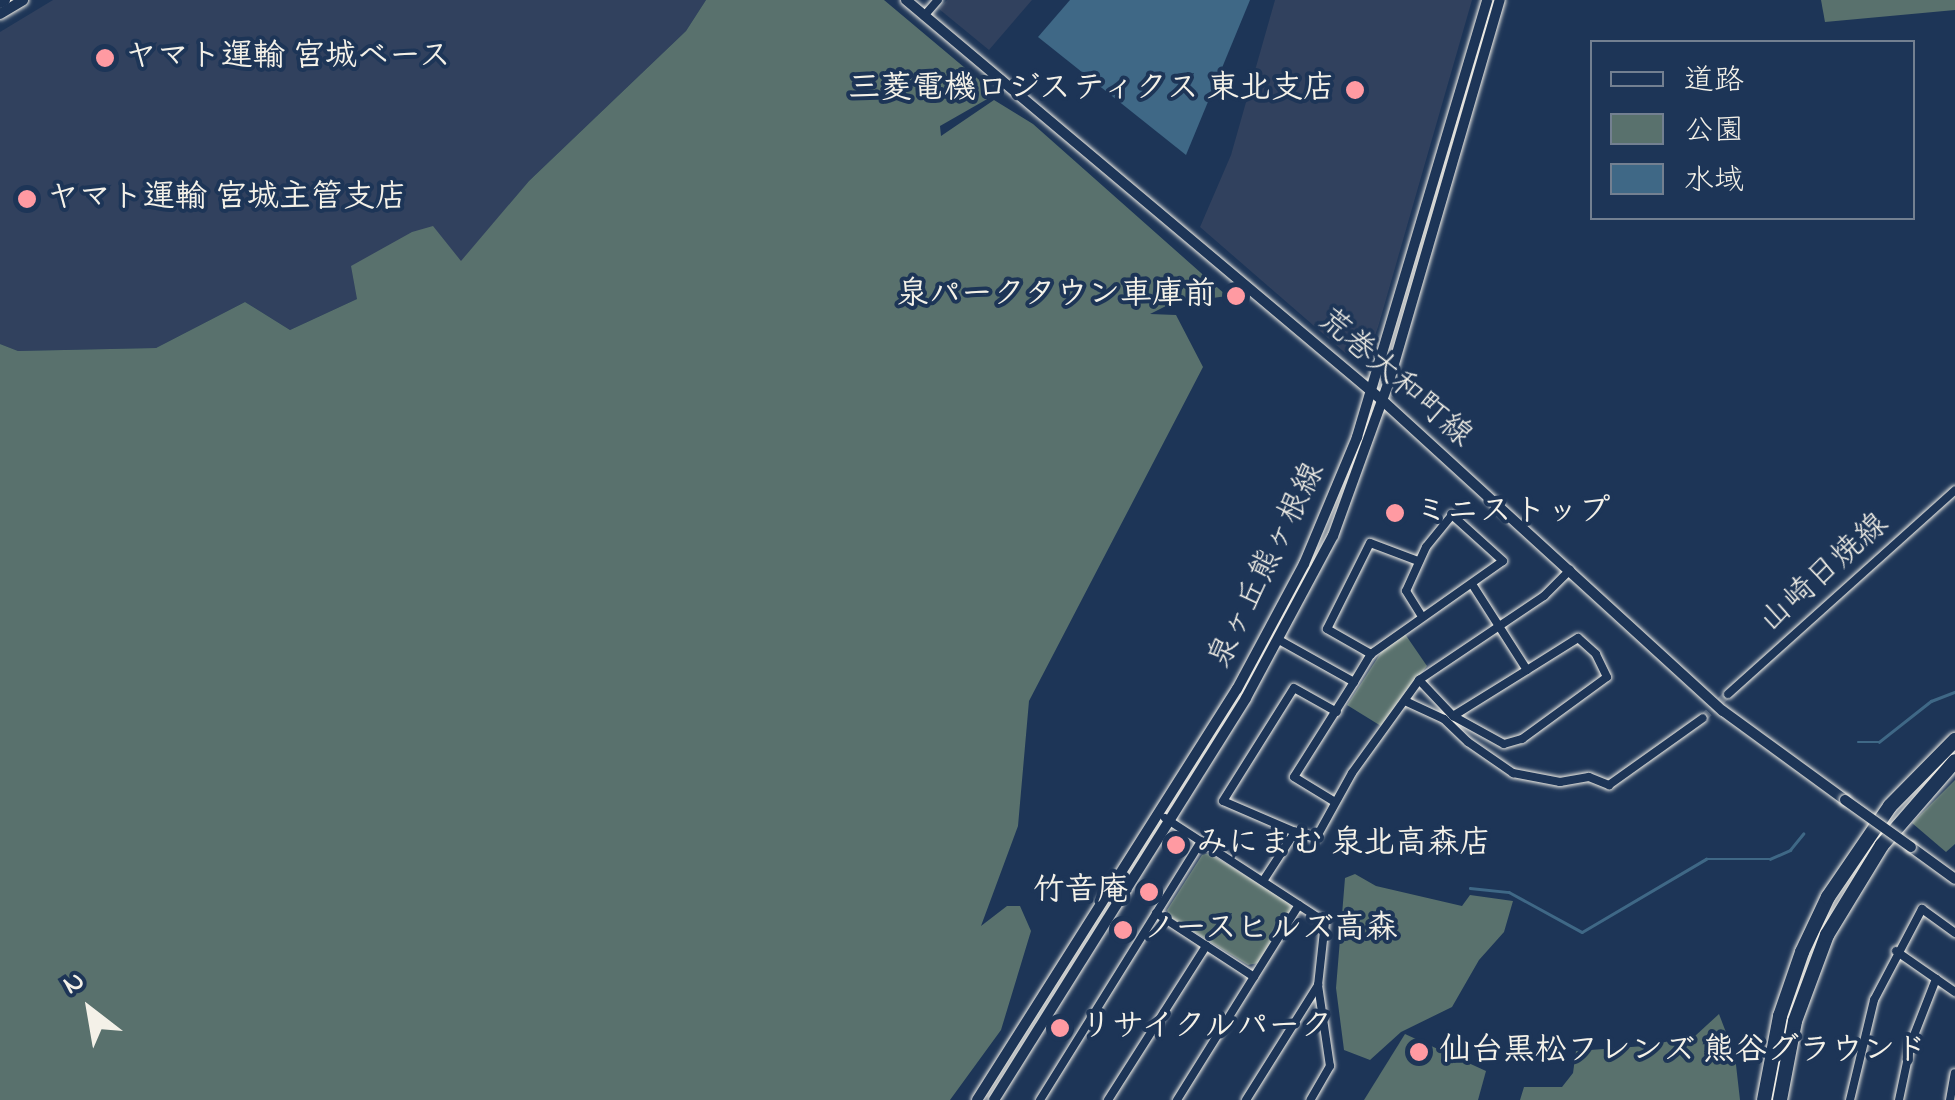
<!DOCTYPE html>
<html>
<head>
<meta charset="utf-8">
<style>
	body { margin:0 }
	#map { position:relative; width:1955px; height:1100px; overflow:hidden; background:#1d3557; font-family:"Indie Flower","Klee One",sans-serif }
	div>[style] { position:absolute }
	.built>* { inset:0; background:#31415e }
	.green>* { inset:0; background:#59716d }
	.water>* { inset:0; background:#3f6886 }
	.stream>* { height:2.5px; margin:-1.25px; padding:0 1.25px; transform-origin:1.25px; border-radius:1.25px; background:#3f6886 }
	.street-tunnel>* { height:8px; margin-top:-4px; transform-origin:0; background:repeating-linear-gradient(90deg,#3d516d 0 8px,transparent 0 12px) }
	.roads { filter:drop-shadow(0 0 2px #f4f1e8) drop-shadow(0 0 2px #f4f1e8) }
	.street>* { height:8px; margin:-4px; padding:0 4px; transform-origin:4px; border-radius:4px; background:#1d3557 }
	.secondary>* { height:10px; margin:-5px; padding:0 5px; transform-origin:5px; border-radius:5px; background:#1d3557 }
	.highway>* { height:14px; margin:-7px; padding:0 7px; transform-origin:7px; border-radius:7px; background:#1d3557 }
	.bridges { filter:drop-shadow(0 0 2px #f4f1e8) drop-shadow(0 0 2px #f4f1e8) }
	.secondary-bridge>* { height:10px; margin:-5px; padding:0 5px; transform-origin:5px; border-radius:5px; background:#1d3557 }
	.dots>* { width:28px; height:28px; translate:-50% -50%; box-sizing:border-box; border:5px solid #1d3557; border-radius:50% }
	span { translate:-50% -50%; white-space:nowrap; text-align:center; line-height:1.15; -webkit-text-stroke:8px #1d3557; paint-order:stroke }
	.poi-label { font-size:32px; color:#f4f1e8; font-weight:700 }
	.left { translate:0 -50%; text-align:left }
	.right { translate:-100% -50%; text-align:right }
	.street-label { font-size:32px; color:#f4f1e8 }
	.legend { position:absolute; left:1590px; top:40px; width:325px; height:180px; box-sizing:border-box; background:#1d3557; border:2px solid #738091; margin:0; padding:12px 18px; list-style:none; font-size:30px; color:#f4f1e8 }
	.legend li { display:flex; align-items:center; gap:20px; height:50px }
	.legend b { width:50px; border:2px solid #738091 }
	.north { position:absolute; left:40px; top:960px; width:100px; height:100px; -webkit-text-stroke:8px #1d3557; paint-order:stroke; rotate:329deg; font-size:28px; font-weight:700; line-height:40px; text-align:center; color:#f4f1e8 }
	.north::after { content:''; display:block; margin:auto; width:35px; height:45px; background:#f4f1e8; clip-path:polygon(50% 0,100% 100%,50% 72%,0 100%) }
</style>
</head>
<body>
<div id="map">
	<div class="built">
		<i style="clip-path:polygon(53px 0,706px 0,686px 31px,529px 181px,461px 262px,357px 299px,290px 330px,245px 302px,156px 348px,18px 351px,0 344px,0 32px)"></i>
		<i style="clip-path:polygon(947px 0,1032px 0,989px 50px,939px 9px)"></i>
		<i style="clip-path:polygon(1275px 0,1472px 0,1378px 327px,1370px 349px,1351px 358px,1200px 227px,1231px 155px)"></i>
	</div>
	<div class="green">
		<i style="clip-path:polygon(706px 0,884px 0,996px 94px,940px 126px,941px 136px,994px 100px,1033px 124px,1227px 296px,1170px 304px,1150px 314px,1176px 315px,1203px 367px,1029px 701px,1018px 826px,981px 926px,1007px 906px,1020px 906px,1031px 931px,1001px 1030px,950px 1100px,0 1100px,0 344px,18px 351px,156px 348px,245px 302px,290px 330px,357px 299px,351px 266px,412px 232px,433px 226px,461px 261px,529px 181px,686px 31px)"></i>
		<i style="clip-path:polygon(1821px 0,1955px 0,1955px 10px,1825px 22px)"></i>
		<i style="clip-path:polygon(1405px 634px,1427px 666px,1381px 726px,1347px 705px,1382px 651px)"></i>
		<i style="clip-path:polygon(1955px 780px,1955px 844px,1946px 852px,1912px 823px)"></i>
		<i style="clip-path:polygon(1209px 853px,1290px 903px,1292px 910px,1259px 963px,1248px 965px,1170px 917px,1167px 910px,1202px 855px)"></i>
		<i style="clip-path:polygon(1355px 874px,1376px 886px,1462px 906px,1470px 895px,1513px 901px,1504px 932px,1479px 960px,1452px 1007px,1401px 1032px,1370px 1060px,1344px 1050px,1336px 988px,1345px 878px)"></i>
		<i style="clip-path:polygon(1719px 1014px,1735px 1056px,1740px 1100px,1520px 1100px,1524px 1087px,1562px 1087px,1573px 1073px,1576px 1051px,1645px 1046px,1695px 1036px)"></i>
		<i style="clip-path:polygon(1405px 1034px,1486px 1071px,1478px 1100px,1364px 1100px)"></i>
	</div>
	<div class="water">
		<i style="clip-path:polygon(1070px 0,1250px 0,1186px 155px,1038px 37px)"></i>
	</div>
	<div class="stream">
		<i style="left:1858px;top:742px;width:21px"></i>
		<i style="left:1879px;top:742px;width:66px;rotate:-38.3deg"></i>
		<i style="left:1931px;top:701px;width:26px;rotate:-21deg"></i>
		<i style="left:1470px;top:888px;width:39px;rotate:6deg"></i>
		<i style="left:1509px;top:892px;width:83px;rotate:28.7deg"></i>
		<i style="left:1582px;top:932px;width:144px;rotate:-30.5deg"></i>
		<i style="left:1706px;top:859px;width:64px"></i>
		<i style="left:1770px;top:859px;width:22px;rotate:-24deg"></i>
		<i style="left:1790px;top:850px;width:21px;rotate:-51deg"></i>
	</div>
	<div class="street-tunnel">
		<i style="left:1703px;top:718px;width:35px;rotate:-44deg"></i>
	</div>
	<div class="roads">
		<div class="street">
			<i style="left:924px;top:16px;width:21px;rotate:-49deg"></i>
			<i style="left:1418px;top:561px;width:51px;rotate:-159.4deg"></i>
			<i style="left:1370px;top:543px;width:96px;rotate:116.6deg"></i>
			<i style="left:1327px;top:629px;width:51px;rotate:29.6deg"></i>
			<i style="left:1371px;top:654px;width:161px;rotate:-35.2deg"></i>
			<i style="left:1503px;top:561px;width:69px;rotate:-138deg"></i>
			<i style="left:1452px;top:515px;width:41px;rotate:129.1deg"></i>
			<i style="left:1426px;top:547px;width:48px;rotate:114.4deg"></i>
			<i style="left:1406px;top:591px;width:28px;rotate:58deg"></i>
			<i style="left:1279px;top:640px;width:86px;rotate:29.2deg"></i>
			<i style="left:1354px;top:682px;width:112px;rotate:122.3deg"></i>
			<i style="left:1294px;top:777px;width:48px;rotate:31.4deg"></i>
			<i style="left:1419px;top:680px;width:151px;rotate:-33.9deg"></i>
			<i style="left:1544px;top:596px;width:37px;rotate:-45deg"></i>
			<i style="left:1354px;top:682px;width:33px;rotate:-59deg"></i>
			<i style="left:1728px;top:694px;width:305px;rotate:-41.9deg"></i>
			<i style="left:1405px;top:701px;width:43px;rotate:24.8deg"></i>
			<i style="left:1444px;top:719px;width:33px;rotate:44deg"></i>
			<i style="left:1468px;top:742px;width:55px;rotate:34.6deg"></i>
			<i style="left:1513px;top:773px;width:48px;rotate:10.8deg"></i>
			<i style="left:1560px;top:782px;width:29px;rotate:-10deg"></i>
			<i style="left:1589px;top:777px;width:22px;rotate:22deg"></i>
			<i style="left:1609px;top:785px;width:115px;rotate:-35.5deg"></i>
			<i style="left:1453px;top:716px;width:87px;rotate:-31.9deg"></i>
			<i style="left:1165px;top:818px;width:191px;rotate:33deg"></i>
			<i style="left:1325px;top:922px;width:63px;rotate:96.3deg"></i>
			<i style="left:1318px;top:985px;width:82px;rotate:81.6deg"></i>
			<i style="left:1330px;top:1066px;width:39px;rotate:120deg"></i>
			<i style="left:1295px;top:832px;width:78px;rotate:-156.7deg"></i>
			<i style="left:1223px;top:801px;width:133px;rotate:-57.9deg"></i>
			<i style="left:1294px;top:688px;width:49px;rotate:29.2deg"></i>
			<i style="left:1263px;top:881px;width:59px;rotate:-56.9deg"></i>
			<i style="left:1295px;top:832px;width:22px;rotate:16deg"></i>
			<i style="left:1316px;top:838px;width:74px;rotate:-61deg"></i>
			<i style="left:1352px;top:773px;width:115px;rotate:-54.2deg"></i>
			<i style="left:1419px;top:680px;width:50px;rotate:46.6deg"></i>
			<i style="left:1453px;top:716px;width:58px;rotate:28.8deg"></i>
			<i style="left:1504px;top:744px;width:19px;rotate:-16deg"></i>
			<i style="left:1522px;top:739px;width:105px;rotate:-36.1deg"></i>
			<i style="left:1607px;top:677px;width:25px;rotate:-116deg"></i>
			<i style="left:1596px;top:654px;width:24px;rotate:-138deg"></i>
			<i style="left:1578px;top:638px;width:60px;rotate:147.9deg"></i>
			<i style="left:1527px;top:670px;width:102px;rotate:-122.6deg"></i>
			<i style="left:1156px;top:913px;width:117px;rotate:33.1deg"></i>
			<i style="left:1896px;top:951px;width:72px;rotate:34.8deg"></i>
			<i style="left:1040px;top:1100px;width:305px;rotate:-58.1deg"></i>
			<i style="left:1108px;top:1100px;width:183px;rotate:-57.5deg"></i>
			<i style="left:1177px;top:1100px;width:230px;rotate:-58deg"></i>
			<i style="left:1246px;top:1100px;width:136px;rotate:-57.9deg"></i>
			<i style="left:1850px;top:1100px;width:103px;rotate:-76.5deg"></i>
			<i style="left:1874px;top:1000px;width:103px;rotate:-62.2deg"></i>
			<i style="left:1922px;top:909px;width:41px;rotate:36deg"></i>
			<i style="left:1899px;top:1100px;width:58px;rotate:-78.1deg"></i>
			<i style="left:1911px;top:1043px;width:69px;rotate:-68.7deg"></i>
			<i style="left:1950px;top:1100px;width:27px;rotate:-80deg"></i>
		</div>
		<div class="secondary">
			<i style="left:906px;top:0;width:623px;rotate:40.05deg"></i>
			<i style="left:1383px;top:401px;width:460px;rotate:42.4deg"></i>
			<i style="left:1723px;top:711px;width:151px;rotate:36.1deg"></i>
			<i style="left:0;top:3px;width:6px;rotate:-31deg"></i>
			<i style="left:0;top:14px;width:27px;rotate:-31deg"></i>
			<i style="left:1911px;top:847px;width:54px;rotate:36deg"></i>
			<i style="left:977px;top:1100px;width:486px;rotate:-57.7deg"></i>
			<i style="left:1237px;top:689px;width:142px;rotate:-61.8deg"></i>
			<i style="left:1304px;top:564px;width:138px;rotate:-67.3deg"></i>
			<i style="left:1357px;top:437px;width:456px;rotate:-73.4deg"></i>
			<i style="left:994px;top:1100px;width:474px;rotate:-57.9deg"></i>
			<i style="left:1246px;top:698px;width:184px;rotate:-61.8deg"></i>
			<i style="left:1333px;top:536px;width:165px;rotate:-70.1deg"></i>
			<i style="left:1389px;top:381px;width:397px;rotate:-73.8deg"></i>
		</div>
		<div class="highway">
			<i style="left:1764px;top:1100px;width:86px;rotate:-79.2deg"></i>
			<i style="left:1780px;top:1016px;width:68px;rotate:-71deg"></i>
			<i style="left:1802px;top:952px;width:61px;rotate:-64.7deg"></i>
			<i style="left:1828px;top:897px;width:110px;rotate:-55.7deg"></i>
			<i style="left:1890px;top:806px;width:93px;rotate:-45.4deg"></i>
			<i style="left:1780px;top:1100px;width:80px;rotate:-79.2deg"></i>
			<i style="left:1795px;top:1021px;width:92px;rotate:-69.6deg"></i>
			<i style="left:1827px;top:935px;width:105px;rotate:-58.6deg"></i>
			<i style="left:1882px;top:845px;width:111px;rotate:-49deg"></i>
		</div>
	</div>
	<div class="bridges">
		<div class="secondary-bridge">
			<i style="left:1845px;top:800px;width:81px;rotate:35.5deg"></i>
		</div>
	</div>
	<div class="dots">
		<i style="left:105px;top:58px;background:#ff9aa2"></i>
		<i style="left:1355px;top:90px;background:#ff9aa2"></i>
		<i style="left:27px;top:199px;background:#ff9aa2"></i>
		<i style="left:1236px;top:296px;background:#ff9aa2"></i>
		<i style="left:1395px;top:513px;background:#ff9aa2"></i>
		<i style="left:1176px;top:845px;background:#ff9aa2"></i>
		<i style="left:1149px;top:892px;background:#ff9aa2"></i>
		<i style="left:1123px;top:930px;background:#ff9aa2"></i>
		<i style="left:1060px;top:1028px;background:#ff9aa2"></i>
		<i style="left:1419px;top:1052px;background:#ff9aa2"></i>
	</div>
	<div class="poi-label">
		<span class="left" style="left:125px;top:58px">ヤマト運輸 宮城ベース</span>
		<span class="right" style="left:1335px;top:90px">三菱電機ロジスティクス 東北支店</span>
		<span class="left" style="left:47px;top:199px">ヤマト運輸 宮城主管支店</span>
		<span class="right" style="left:1216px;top:296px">泉パークタウン車庫前</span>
		<span class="left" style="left:1415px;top:513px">ミニストップ</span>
		<span class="left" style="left:1196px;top:845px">みにまむ 泉北高森店</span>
		<span class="right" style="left:1129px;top:892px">竹音庵</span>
		<span class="left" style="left:1143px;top:930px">ノースヒルズ高森</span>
		<span class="left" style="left:1080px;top:1028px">リサイクルパーク</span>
		<span class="left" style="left:1439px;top:1052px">仙台黒松フレンズ 熊谷グラウンド</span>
	</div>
	<div class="street-label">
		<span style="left:1394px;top:379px;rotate:41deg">荒巻大和町線</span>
		<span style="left:1268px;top:566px;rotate:-64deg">泉ヶ丘熊ヶ根線</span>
		<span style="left:1825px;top:574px;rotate:-42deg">山崎日焼線</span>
	</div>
	<ul class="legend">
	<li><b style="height:12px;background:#1d3557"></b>道路</li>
	<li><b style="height:28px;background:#59716d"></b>公園</li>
	<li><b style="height:28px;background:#3f6886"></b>水域</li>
	</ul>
	<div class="north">N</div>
</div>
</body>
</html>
